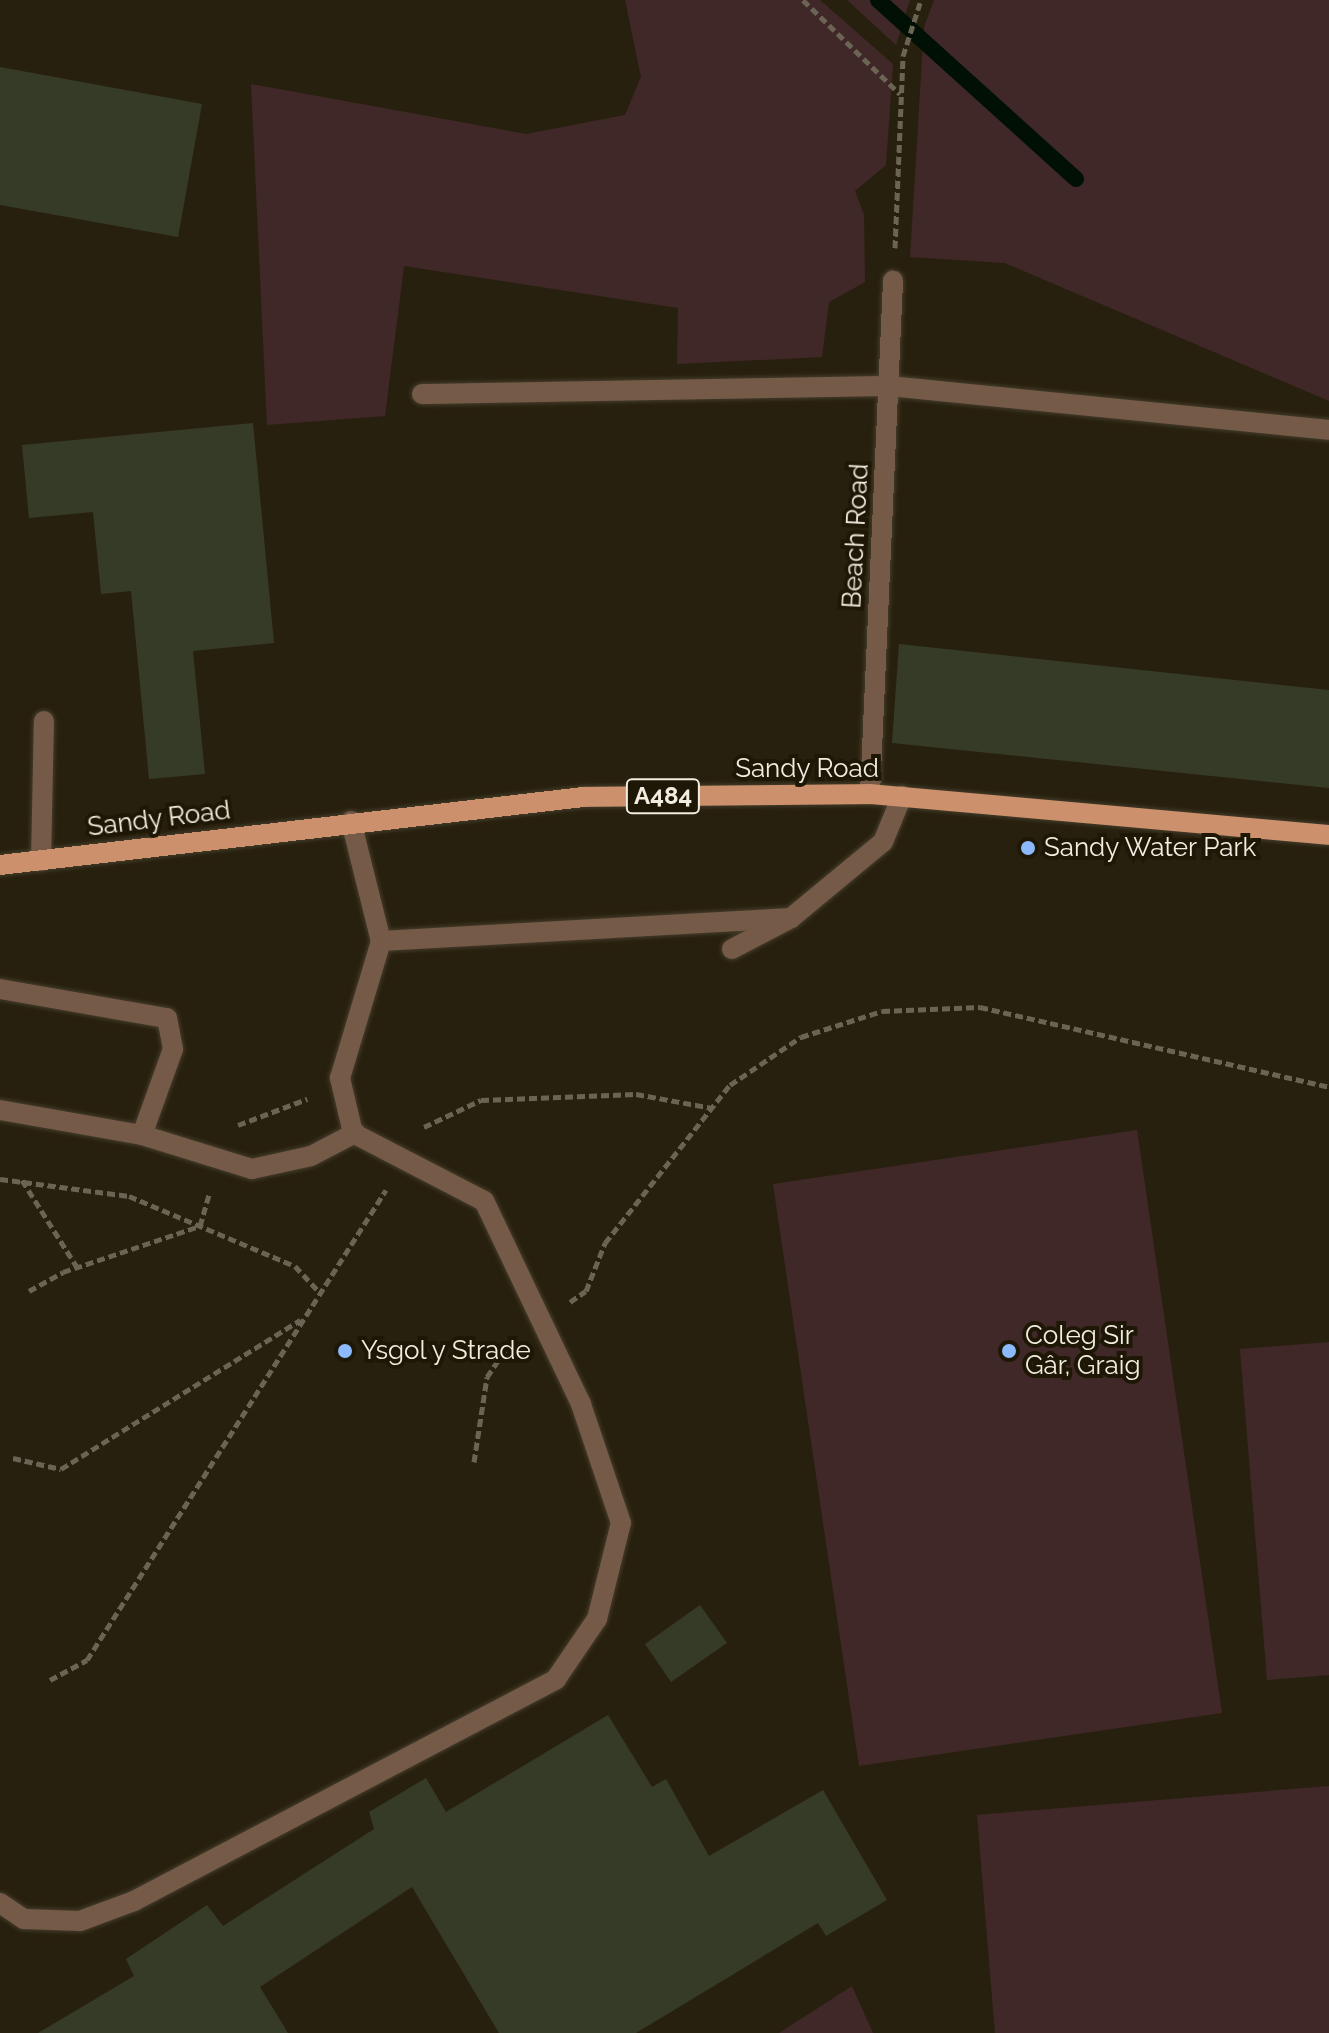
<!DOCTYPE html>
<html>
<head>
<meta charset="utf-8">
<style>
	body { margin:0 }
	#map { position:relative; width:1329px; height:2033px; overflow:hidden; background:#28200e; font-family:Raleway,sans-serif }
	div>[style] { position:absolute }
	.green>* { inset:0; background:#402828 }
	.stream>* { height:16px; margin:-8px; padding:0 8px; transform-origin:8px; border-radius:8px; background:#001004 }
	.building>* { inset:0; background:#363b28 }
	.path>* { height:5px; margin-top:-2.5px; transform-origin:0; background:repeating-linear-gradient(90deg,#6b6454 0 8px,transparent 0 12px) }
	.roads { filter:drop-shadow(0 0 2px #443d2c) drop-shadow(0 0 2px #443d2c) }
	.lane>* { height:20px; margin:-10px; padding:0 10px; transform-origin:10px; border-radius:10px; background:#765a48 }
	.primary>* { height:20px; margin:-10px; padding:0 10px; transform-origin:10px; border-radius:10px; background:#cc916c }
	.dots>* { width:22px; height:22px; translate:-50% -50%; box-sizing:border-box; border:4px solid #1e1705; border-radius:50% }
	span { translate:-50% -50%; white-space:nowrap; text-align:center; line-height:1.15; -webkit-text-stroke:8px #1e1705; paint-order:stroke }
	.shield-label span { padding:2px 6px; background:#1e1705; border:2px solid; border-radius:6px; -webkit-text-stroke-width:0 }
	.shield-label { font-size:24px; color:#f2ede1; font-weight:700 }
	.street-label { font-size:26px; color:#f2ede1 }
	.poi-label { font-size:26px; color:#f2ede1 }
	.left { translate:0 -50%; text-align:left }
</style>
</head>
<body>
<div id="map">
	<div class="green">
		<i style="clip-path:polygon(625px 0,820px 0,893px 64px,886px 165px,855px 191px,864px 215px,865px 282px,829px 302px,822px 357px,677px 364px,678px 308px,404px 266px,385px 416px,267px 425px,251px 84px,526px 134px,625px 115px,641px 77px)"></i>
		<i style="clip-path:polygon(847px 0,910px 0,896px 45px)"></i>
		<i style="clip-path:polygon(934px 0,1329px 0,1329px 401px,1005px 263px,910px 257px,924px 27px)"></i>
		<i style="clip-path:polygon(1137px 1130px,1222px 1713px,859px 1766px,773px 1184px)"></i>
		<i style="clip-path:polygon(1329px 1342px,1329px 1675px,1267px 1680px,1240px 1349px)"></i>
		<i style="clip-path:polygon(1329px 1786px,1329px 2033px,995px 2033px,977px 1815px)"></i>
		<i style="clip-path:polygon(852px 1986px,873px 2033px,779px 2033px)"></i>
	</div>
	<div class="stream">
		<i style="left:878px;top:0;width:267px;rotate:42.1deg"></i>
	</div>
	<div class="building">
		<i style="clip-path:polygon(0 67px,202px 104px,178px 237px,0 205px)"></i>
		<i style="clip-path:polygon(253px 423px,274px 643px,193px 651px,205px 774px,149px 779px,131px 591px,101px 594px,93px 512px,29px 518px,22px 445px)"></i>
		<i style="clip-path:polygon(899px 644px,1329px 690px,1329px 788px,892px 743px)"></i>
		<i style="clip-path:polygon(700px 1605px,727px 1643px,671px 1682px,645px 1644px)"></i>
		<i style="clip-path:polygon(608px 1715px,652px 1787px,666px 1779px,709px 1856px,823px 1790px,887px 1900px,826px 1936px,818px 1923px,636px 2033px,499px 2033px,412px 1887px,260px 1987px,288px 2033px,38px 2033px,134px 1976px,126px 1959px,207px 1905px,223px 1926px,374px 1829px,369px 1812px,426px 1778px,446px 1812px)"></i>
	</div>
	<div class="path">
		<i style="left:803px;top:0;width:135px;rotate:44.1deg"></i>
		<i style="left:895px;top:248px;width:192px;rotate:-87.6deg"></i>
		<i style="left:903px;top:56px;width:59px;rotate:-72.2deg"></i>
		<i style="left:238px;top:1125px;width:74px;rotate:-20.6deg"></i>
		<i style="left:424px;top:1127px;width:63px;rotate:-25.3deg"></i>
		<i style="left:481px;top:1100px;width:155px;rotate:-2.2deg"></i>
		<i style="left:636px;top:1094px;width:77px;rotate:10.4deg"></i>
		<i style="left:0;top:1179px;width:130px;rotate:7.5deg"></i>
		<i style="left:129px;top:1196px;width:180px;rotate:22.9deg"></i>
		<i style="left:295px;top:1266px;width:37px;rotate:47deg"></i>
		<i style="left:22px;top:1180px;width:103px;rotate:57.7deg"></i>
		<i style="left:29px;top:1291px;width:39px;rotate:-29deg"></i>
		<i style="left:63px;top:1272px;width:145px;rotate:-18.6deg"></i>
		<i style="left:200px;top:1226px;width:35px;rotate:-74deg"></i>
		<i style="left:570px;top:1302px;width:19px;rotate:-35deg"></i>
		<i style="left:586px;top:1291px;width:52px;rotate:-68.4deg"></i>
		<i style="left:605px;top:1243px;width:201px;rotate:-51.7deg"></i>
		<i style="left:730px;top:1085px;width:86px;rotate:-34.1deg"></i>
		<i style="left:801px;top:1037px;width:85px;rotate:-17.8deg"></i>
		<i style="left:882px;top:1011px;width:98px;rotate:-2.3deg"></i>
		<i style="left:980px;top:1007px;width:358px;rotate:12.9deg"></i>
		<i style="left:13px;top:1458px;width:49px;rotate:12.9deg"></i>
		<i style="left:61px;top:1469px;width:282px;rotate:-31.9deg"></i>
		<i style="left:474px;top:1462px;width:86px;rotate:-81.3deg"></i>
		<i style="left:487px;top:1377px;width:45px;rotate:-56deg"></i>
		<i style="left:50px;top:1680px;width:42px;rotate:-28.4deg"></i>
		<i style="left:87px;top:1660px;width:557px;rotate:-57.54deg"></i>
	</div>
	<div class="roads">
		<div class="lane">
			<i style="left:422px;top:394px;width:467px;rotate:-1deg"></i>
			<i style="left:889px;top:386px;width:442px;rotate:5.7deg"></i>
			<i style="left:870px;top:794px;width:514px;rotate:-87.43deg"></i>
			<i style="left:351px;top:821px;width:124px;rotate:76deg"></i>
			<i style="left:381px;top:941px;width:411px;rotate:-3.2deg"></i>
			<i style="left:41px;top:861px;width:140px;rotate:-88.8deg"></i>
			<i style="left:732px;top:949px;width:67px;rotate:-27.7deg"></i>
			<i style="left:791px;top:918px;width:119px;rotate:-39.6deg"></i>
			<i style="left:883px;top:842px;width:50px;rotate:-67.6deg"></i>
			<i style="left:0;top:989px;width:169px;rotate:9.9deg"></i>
			<i style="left:167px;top:1018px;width:32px;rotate:79deg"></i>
			<i style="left:173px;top:1049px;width:91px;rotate:109.8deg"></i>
			<i style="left:0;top:1110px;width:144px;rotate:10deg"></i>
			<i style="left:142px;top:1135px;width:115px;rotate:17.2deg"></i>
			<i style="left:252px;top:1169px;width:60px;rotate:-12.4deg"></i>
			<i style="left:311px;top:1156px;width:50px;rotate:-27.6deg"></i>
			<i style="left:0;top:1903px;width:29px;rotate:34deg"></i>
			<i style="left:24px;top:1919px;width:56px;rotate:2deg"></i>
			<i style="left:80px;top:1921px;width:58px;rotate:-20.3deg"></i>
			<i style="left:134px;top:1901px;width:477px;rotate:-27.7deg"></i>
			<i style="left:556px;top:1679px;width:73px;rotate:-55.7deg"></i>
			<i style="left:597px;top:1619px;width:99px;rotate:-76deg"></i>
			<i style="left:621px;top:1523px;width:126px;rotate:-108.6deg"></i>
			<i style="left:581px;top:1404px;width:225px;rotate:-115.5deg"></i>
			<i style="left:484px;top:1201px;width:148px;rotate:-152.6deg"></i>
			<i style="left:353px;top:1133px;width:57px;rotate:-103.3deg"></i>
			<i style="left:340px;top:1078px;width:143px;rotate:-73.3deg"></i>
		</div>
		<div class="primary">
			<i style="left:0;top:865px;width:587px;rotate:-6.65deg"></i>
			<i style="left:583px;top:797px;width:287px;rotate:-0.6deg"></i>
			<i style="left:870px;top:794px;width:461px;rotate:5.1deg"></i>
		</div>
	</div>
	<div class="dots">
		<i style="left:1028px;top:848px;background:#8bb9fc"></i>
		<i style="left:345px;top:1351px;background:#8bb9fc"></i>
		<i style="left:1009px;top:1351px;background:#8bb9fc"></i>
	</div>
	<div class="shield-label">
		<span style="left:663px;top:796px">A484</span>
	</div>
	<div class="street-label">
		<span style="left:856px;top:536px;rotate:-87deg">Beach Road</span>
		<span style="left:807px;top:769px">Sandy Road</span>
		<span style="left:159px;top:819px;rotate:-7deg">Sandy Road</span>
	</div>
	<div class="poi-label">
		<span class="left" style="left:1044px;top:848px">Sandy Water Park</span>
		<span class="left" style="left:1025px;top:1351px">Coleg Sir<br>Gâr, Graig</span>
		<span class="left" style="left:361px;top:1351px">Ysgol y Strade</span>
	</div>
</div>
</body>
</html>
